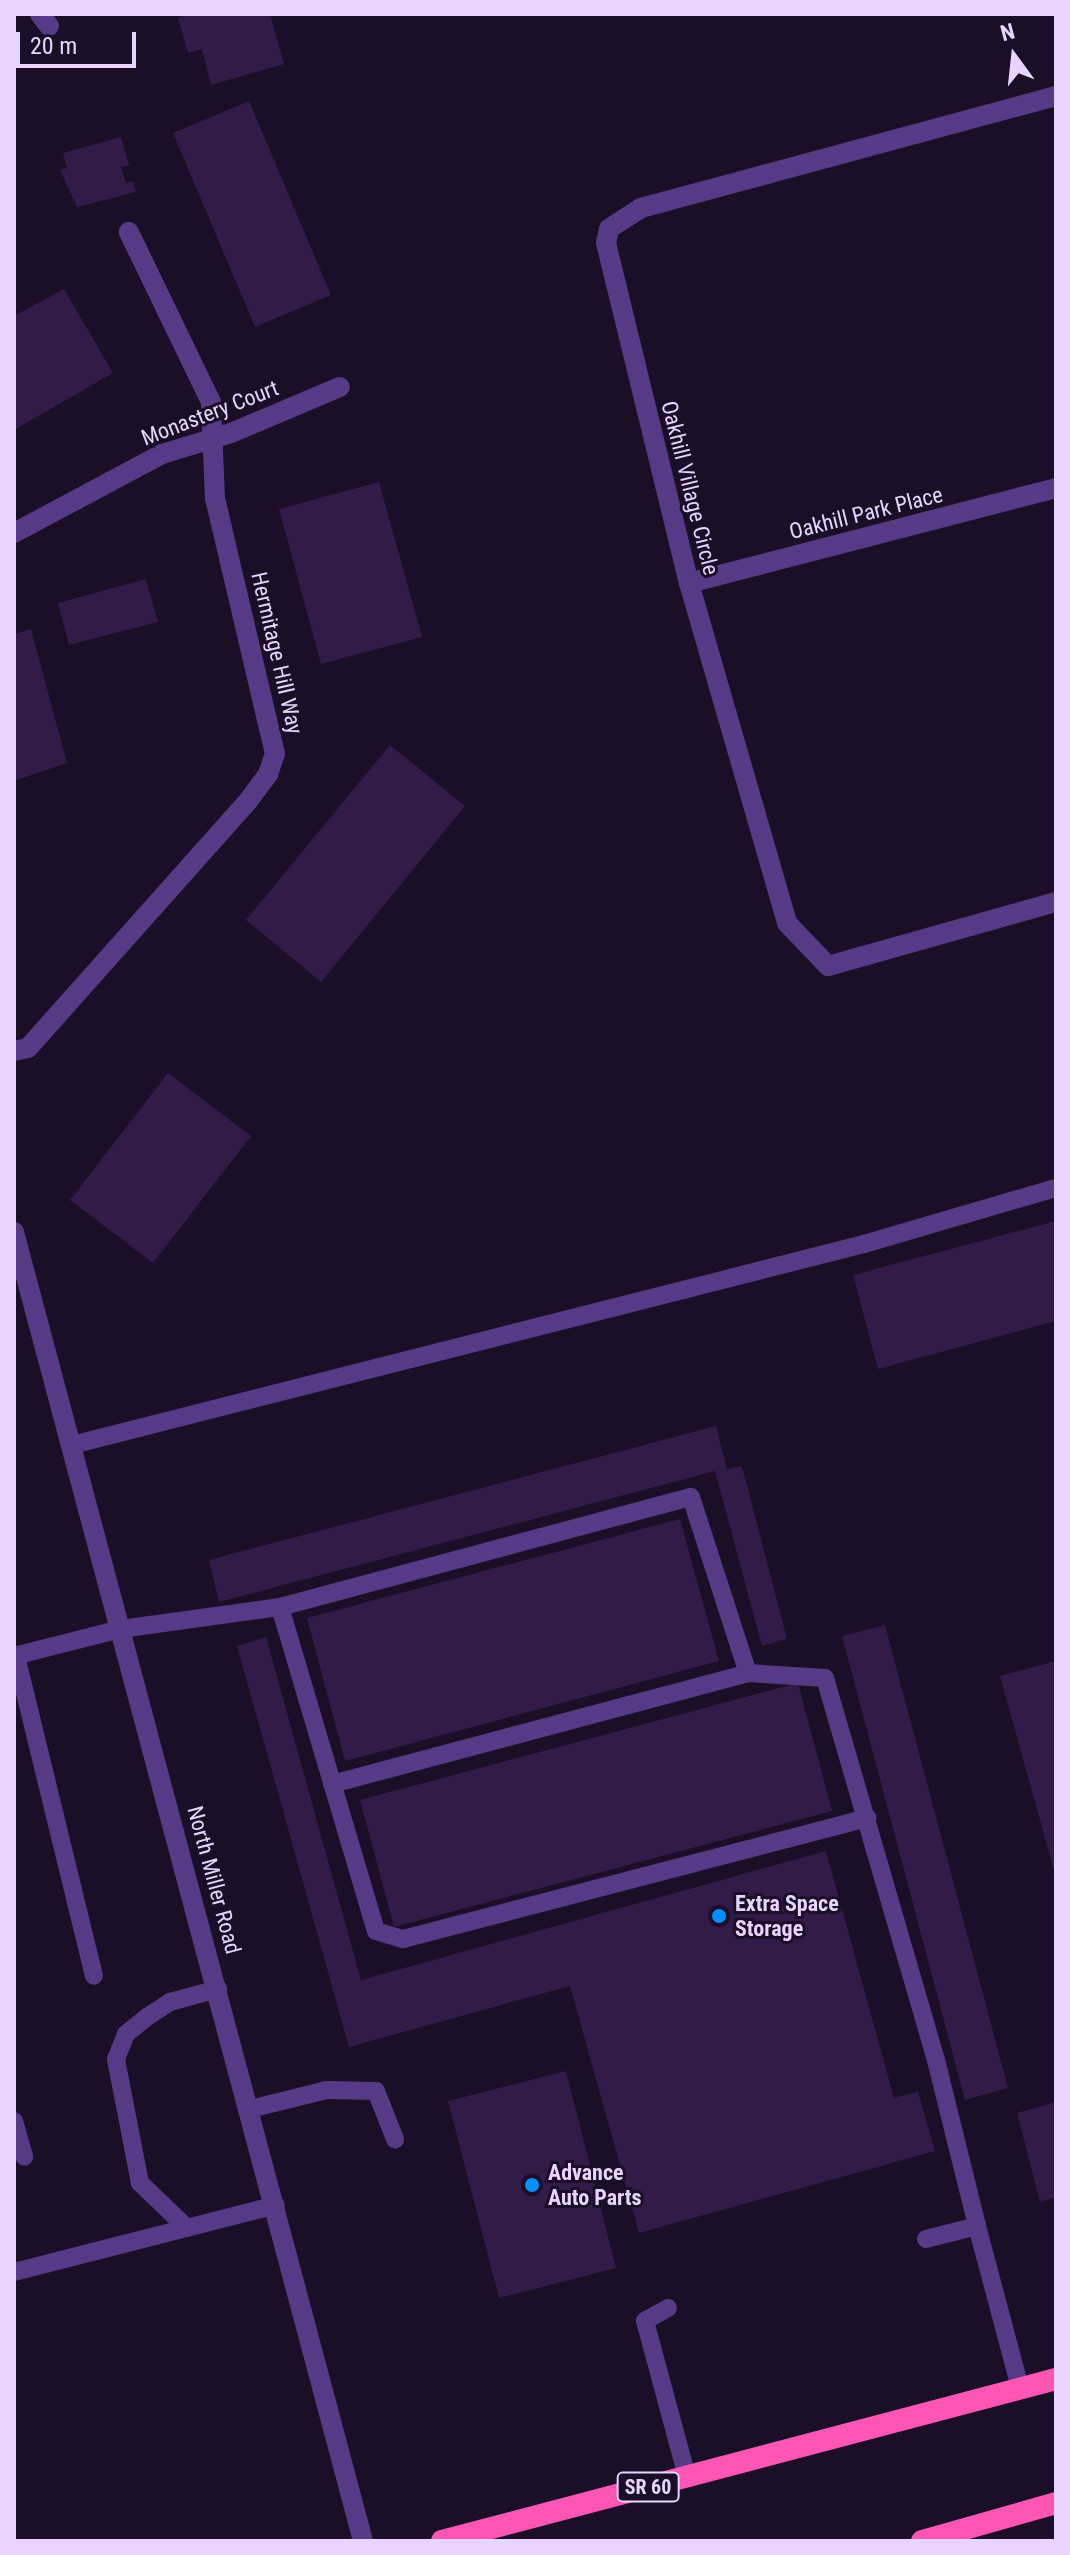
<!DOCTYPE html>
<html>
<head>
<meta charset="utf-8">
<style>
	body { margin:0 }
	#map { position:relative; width:1070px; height:2555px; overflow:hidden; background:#1a0f26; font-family:"Roboto Condensed",sans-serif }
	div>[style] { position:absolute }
	.building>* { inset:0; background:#321b47 }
	.service>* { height:18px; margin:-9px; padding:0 9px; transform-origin:9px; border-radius:9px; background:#563a85 }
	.minor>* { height:20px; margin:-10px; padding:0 10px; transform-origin:10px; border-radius:10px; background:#563a85 }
	.tertiary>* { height:20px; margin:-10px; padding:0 10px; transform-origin:10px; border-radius:10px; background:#563a85 }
	.trunk>* { height:22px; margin:-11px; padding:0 11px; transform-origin:11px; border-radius:11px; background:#fc55b4 }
	.dots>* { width:22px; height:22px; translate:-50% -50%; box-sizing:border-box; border:4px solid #1a0f26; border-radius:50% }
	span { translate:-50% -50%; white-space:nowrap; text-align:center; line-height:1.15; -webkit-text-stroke:6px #1a0f26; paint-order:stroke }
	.shield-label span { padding:2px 6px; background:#1a0f26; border:2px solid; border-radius:6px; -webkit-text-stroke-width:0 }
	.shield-label { font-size:20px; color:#e7d4ff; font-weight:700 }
	.street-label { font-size:22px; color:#e7d4ff }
	.poi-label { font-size:22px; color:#e7d4ff; font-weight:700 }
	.left { translate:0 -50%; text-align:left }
	.frame { position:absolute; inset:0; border:16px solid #e7d4ff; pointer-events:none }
	.north { position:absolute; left:974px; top:16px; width:80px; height:80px; -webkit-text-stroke:6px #1a0f26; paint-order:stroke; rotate:345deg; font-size:22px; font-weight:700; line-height:32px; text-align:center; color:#e7d4ff }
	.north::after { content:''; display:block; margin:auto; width:28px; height:36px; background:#e7d4ff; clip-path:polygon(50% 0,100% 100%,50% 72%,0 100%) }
	.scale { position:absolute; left:16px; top:32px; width:120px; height:36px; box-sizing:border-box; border:4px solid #e7d4ff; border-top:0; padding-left:10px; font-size:24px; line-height:28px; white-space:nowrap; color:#e7d4ff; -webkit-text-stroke:6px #1a0f26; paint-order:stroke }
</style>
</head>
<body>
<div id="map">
	<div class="building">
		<i style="clip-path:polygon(191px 14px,270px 14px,284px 64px,211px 85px,202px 49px,188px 53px,178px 18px)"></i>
		<i style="clip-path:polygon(249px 101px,331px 295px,255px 327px,173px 133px)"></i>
		<i style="clip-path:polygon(121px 137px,129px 165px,121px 167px,126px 183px,133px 181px,136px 192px,77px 207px,60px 170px,67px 168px,63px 153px)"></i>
		<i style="clip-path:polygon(64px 289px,113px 373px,14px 430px,14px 316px)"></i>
		<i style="clip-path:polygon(379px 482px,422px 637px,321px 664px,279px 509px)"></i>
		<i style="clip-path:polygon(146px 579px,158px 622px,69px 645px,58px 603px)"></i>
		<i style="clip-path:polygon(31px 629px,67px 763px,14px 781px,14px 634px)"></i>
		<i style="clip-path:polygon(390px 745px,465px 806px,321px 982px,246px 920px)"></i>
		<i style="clip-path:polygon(168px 1073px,251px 1136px,153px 1263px,70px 1200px)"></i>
		<i style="clip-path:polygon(1056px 1221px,1056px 1321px,878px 1369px,853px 1275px)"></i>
		<i style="clip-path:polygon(716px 1426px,727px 1469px,742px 1466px,787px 1639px,762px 1646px,715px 1471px,219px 1602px,209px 1560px)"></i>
		<i style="clip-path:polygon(680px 1519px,719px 1661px,345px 1761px,307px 1618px)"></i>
		<i style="clip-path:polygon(885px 1625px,1008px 2088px,965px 2100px,842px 1636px)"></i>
		<i style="clip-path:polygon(266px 1637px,361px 1980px,826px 1851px,894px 2098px,918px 2092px,935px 2151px,639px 2233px,570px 1986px,349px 2047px,237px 1646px)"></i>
		<i style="clip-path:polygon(1056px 1661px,1056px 1874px,1055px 1874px,1000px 1676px)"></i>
		<i style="clip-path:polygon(798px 1683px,832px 1811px,394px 1927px,360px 1800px)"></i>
		<i style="clip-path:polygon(566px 2071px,616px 2268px,499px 2298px,448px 2101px)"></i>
		<i style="clip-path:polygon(1056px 2102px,1056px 2197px,1040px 2202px,1017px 2113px)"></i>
	</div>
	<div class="service">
		<i style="left:72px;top:1445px;width:817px;rotate:-14.24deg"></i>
		<i style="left:864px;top:1244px;width:200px;rotate:-16.3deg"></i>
		<i style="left:280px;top:1607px;width:338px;rotate:73.5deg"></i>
		<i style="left:376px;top:1931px;width:28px;rotate:17deg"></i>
		<i style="left:403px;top:1939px;width:480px;rotate:-14.6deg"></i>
		<i style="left:14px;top:1656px;width:110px;rotate:-14.2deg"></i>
		<i style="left:121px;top:1629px;width:161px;rotate:-7.9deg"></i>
		<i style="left:280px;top:1607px;width:425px;rotate:-15deg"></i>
		<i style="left:691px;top:1497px;width:185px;rotate:72.1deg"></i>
		<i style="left:748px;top:1673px;width:77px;rotate:3.7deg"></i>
		<i style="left:825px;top:1678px;width:398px;rotate:73.8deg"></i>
		<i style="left:936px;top:2060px;width:171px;rotate:76.1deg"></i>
		<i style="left:16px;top:1656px;width:329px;rotate:76.3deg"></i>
		<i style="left:332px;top:1784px;width:431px;rotate:-14.9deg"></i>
		<i style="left:250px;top:2109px;width:79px;rotate:-13.9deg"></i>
		<i style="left:327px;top:2090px;width:49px;rotate:1.2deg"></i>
		<i style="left:376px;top:2091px;width:52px;rotate:68.4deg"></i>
		<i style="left:14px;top:2121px;width:37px;rotate:74deg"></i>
		<i style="left:187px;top:2228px;width:65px;rotate:-136.2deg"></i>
		<i style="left:140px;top:2183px;width:126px;rotate:-101deg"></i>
		<i style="left:116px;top:2059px;width:27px;rotate:-68deg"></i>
		<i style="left:126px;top:2034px;width:27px;rotate:-39deg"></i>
		<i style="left:147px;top:2017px;width:27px;rotate:-33deg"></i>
		<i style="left:170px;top:2002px;width:50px;rotate:-15.2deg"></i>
		<i style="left:926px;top:2239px;width:53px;rotate:-14.3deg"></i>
		<i style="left:977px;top:2226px;width:168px;rotate:75.1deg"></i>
		<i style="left:14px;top:2272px;width:270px;rotate:-14.3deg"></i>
		<i style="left:668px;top:2308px;width:26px;rotate:151deg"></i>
		<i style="left:645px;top:2321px;width:162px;rotate:74.9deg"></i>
	</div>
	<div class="minor">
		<i style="left:40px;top:14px;width:15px;rotate:53deg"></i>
		<i style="left:1056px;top:96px;width:430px;rotate:164.9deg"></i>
		<i style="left:641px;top:208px;width:38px;rotate:147deg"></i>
		<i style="left:609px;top:229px;width:14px;rotate:102deg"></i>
		<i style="left:606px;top:243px;width:350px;rotate:76.3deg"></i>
		<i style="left:689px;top:583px;width:354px;rotate:73.9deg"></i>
		<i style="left:787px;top:923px;width:59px;rotate:46.4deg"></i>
		<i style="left:828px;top:966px;width:237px;rotate:-15.7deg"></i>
		<i style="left:14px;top:533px;width:168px;rotate:-28.1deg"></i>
		<i style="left:162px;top:454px;width:72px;rotate:-16.9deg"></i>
		<i style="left:231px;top:433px;width:118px;rotate:-22.9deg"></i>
		<i style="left:689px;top:583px;width:379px;rotate:-14.5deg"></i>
		<i style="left:14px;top:1051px;width:14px;rotate:-12deg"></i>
		<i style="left:28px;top:1048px;width:331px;rotate:-48.3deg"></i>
		<i style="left:248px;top:801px;width:34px;rotate:-53deg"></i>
		<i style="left:268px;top:774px;width:21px;rotate:-71deg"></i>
		<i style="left:275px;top:754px;width:262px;rotate:-103.2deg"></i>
		<i style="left:215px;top:499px;width:97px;rotate:-92.4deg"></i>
		<i style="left:211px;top:402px;width:189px;rotate:-115.8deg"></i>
	</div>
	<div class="tertiary">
		<i style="left:14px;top:1232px;width:1355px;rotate:75.07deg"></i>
	</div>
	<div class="trunk">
		<i style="left:442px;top:2541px;width:635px;rotate:-14.78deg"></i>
		<i style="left:922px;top:2541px;width:139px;rotate:-15.8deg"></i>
	</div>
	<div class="dots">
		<i style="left:719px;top:1916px;background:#0090ff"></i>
		<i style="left:532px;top:2185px;background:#0090ff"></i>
	</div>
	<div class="shield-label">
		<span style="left:648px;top:2487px">SR 60</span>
	</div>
	<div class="street-label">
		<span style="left:210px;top:413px;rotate:-21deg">Monastery Court</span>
		<span style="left:690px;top:488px;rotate:76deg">Oakhill Village Circle</span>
		<span style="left:866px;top:513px;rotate:-14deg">Oakhill Park Place</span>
		<span style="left:277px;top:653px;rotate:77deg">Hermitage Hill Way</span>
		<span style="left:214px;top:1880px;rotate:75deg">North Miller Road</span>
	</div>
	<div class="poi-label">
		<span class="left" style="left:735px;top:1916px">Extra Space<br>Storage</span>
		<span class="left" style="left:548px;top:2185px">Advance<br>Auto Parts</span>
	</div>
	<div class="frame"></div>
	<div class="north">N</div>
	<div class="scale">20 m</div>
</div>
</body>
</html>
